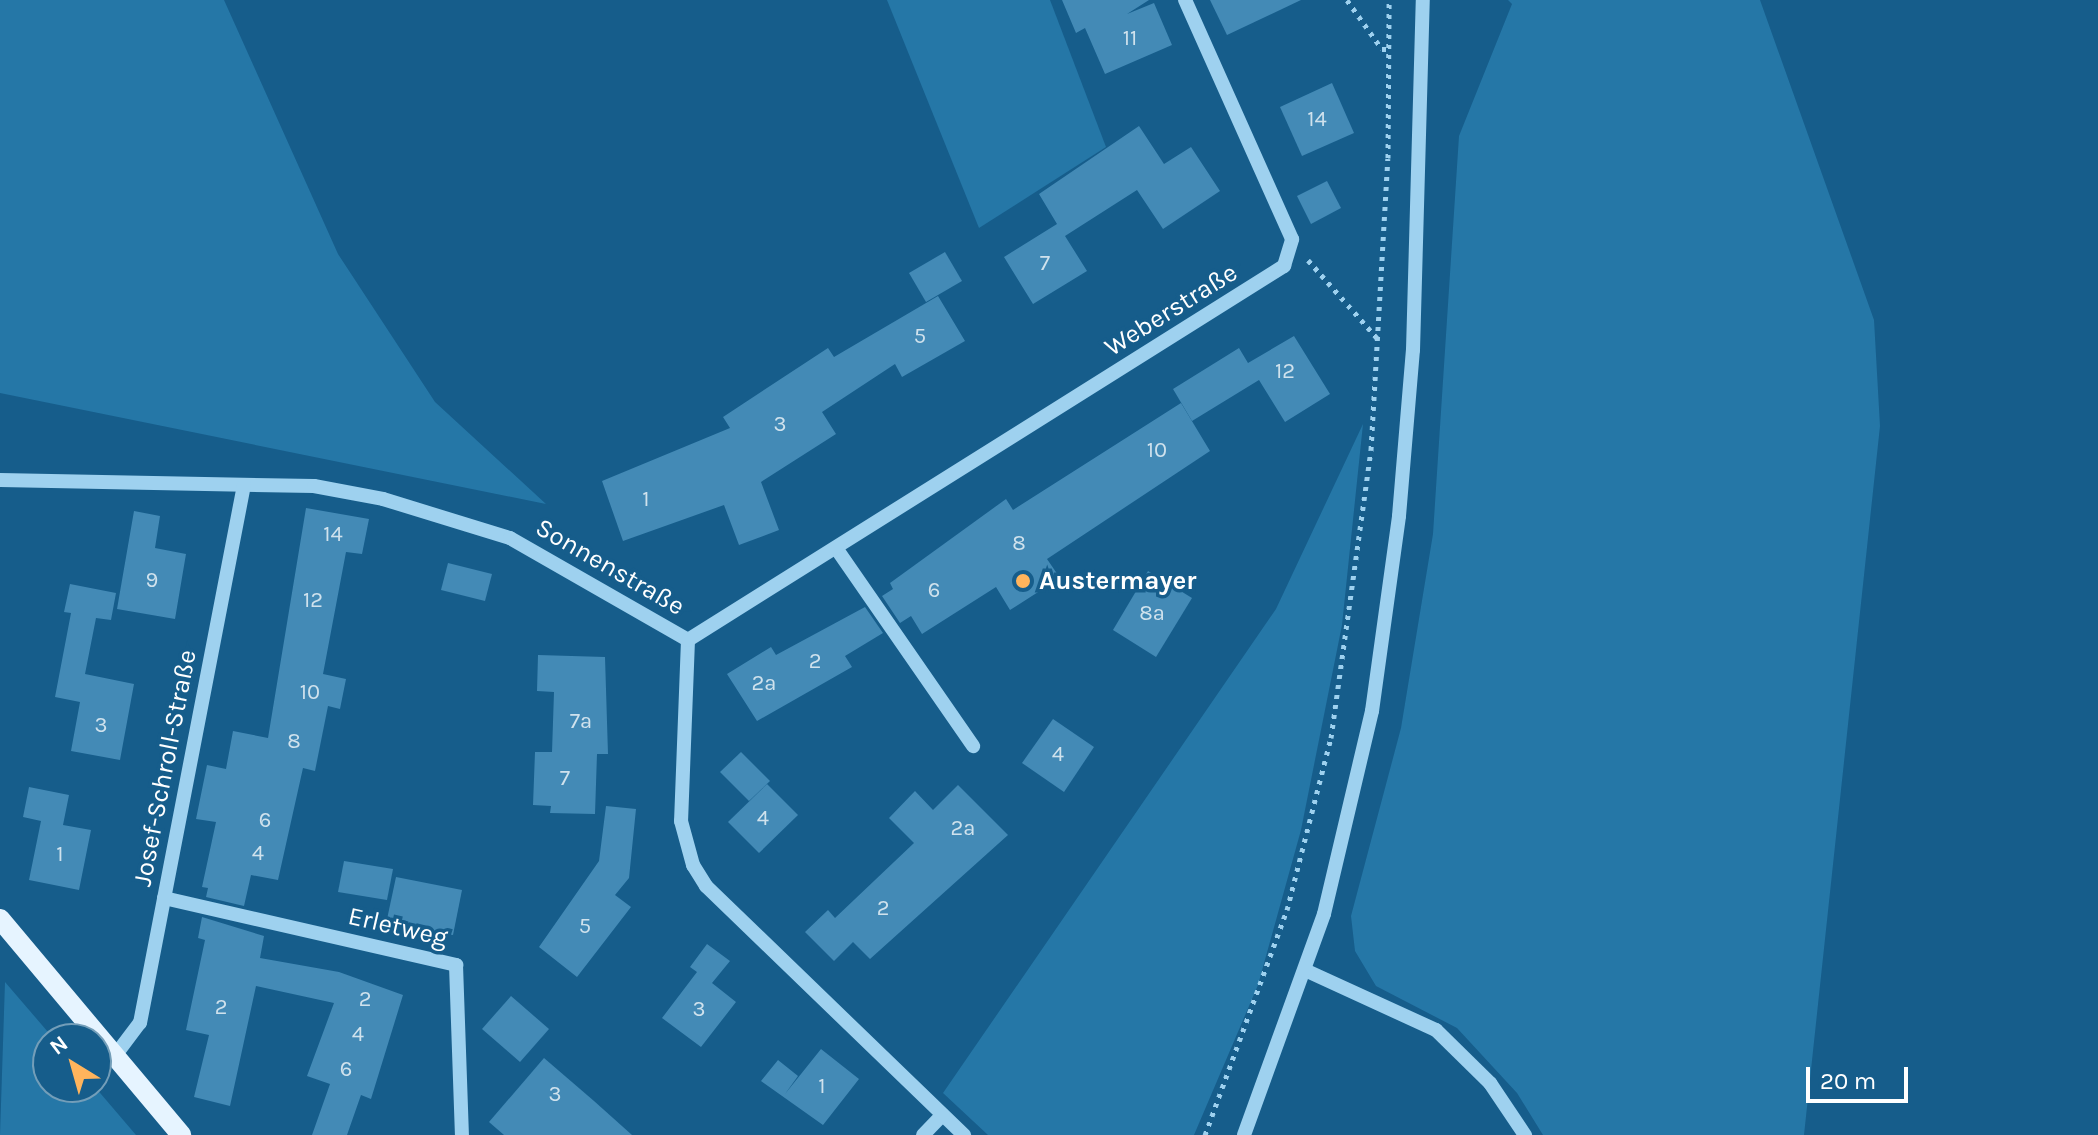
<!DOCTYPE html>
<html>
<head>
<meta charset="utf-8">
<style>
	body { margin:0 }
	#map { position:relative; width:2098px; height:1135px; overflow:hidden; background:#165d8b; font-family:Karla,sans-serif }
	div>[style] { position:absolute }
	.green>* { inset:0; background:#2577a7 }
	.building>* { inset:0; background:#438ab6 }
	.path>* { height:5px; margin-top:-2.5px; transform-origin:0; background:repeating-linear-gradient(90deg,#9ed1ef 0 4px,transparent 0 10px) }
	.minor>* { height:14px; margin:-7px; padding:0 7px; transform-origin:7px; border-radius:7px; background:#9ed1ef }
	.major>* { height:20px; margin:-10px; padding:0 10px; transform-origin:10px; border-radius:10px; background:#e6f4ff }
	.dots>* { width:22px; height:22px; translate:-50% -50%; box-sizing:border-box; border:4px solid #165d8b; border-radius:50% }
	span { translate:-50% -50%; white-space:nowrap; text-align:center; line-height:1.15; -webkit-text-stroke:7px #165d8b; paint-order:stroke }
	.number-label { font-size:22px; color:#d0e2ed }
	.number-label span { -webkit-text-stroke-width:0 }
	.street-label { font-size:26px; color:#fff }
	.poi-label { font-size:26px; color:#fff; font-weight:700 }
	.left { translate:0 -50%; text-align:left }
	.north { position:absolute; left:32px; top:1023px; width:80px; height:80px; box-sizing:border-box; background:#165d8b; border:2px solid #739eb9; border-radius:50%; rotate:323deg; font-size:22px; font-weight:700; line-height:32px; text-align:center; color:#fff }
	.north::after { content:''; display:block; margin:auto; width:28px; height:36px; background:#ffb45c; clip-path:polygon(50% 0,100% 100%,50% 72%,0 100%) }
	.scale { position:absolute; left:1806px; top:1067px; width:102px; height:36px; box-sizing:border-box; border:4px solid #fff; border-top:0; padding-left:10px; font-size:24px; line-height:28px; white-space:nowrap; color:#fff; -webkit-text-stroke:6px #165d8b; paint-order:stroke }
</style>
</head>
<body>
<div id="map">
	<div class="green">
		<i style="clip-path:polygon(0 0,224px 0,338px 254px,435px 402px,546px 504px,0 393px)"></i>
		<i style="clip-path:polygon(887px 0,1050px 0,1106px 147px,979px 228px)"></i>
		<i style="clip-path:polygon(1508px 0,1760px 0,1874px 320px,1880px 426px,1804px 1135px,1543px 1135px,1517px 1093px,1457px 1028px,1376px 986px,1355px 951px,1351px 916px,1401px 728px,1433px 534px,1459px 136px,1512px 4px)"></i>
		<i style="clip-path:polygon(1363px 424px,1342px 625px,1301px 830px,1258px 985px,1194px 1135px,988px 1135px,943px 1093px,1276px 609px)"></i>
		<i style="clip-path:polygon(5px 982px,54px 1039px,48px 1039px,48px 1087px,95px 1087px,136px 1135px,0 1135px)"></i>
	</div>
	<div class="building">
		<i style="clip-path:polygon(1062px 0,1149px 0,1127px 14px,1154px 3px,1172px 45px,1105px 74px,1085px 28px,1076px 33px)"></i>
		<i style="clip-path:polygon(1210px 0,1301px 0,1227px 35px)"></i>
		<i style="clip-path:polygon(1332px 83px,1354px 133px,1302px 156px,1280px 107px)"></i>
		<i style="clip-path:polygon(1139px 126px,1164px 164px,1191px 147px,1220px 191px,1163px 229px,1137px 190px,1065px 236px,1087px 271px,1033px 304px,1004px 257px,1057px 224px,1039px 194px)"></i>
		<i style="clip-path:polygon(1327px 181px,1341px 208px,1311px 224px,1297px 196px)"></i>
		<i style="clip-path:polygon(945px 252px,962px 281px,926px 302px,909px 273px)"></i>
		<i style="clip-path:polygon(938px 296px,965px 341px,902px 377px,895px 364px,822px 412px,836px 434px,761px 482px,779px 530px,739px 545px,724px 505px,623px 541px,602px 481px,730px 428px,723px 417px,828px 348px,834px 357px)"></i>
		<i style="clip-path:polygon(1294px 336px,1330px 394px,1285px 422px,1259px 380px,1192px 421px,1173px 389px,1239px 348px,1248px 363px)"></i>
		<i style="clip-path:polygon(1181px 403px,1210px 451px,1047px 559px,1060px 578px,1010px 610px,996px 587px,922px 634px,911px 616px,900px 623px,882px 596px,893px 589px,890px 583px,1006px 499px,1013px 510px)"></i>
		<i style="clip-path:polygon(306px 508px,369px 519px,362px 554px,346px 552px,323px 674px,346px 679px,340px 709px,328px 706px,315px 771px,303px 768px,278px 880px,251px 875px,244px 906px,206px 897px,208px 888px,202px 887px,216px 822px,196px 819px,207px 765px,226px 769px,233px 731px,268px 738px)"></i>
		<i style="clip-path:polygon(134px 511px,160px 516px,155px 548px,186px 554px,175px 619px,117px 609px)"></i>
		<i style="clip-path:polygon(448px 563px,492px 574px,485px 601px,441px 590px)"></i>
		<i style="clip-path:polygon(1148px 571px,1192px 598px,1156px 657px,1113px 630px)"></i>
		<i style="clip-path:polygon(70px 584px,116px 593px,111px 620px,96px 618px,85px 674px,134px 684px,120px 760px,71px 751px,80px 702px,55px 697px,71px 613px,64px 612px)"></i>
		<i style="clip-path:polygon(865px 607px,883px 633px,845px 656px,852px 667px,757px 721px,727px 674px,771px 647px,776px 655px)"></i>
		<i style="clip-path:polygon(538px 655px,605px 657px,608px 754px,597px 754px,595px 814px,550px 813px,551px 806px,533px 805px,535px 752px,552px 752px,554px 692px,537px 691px)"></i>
		<i style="clip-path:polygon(1053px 719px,1094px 747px,1064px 792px,1022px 763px)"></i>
		<i style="clip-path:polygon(741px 752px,770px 781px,749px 801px,720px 772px)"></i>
		<i style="clip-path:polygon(767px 784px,798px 815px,759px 853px,728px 822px)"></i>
		<i style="clip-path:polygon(958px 785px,1008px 835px,870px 959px,853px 942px,834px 961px,805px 932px,828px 910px,835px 918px,914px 843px,889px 818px,915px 791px,933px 810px)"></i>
		<i style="clip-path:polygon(29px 787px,69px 795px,63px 825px,91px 830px,79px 890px,29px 880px,41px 821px,23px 817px)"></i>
		<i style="clip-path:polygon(606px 806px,636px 809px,629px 878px,615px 895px,631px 907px,577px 977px,539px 947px,599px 861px)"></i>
		<i style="clip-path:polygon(344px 861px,393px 869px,387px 900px,338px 892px)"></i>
		<i style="clip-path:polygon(396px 877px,462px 890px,453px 935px,386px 924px)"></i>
		<i style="clip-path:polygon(202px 917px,264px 936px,260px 958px,339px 972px,403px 995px,371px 1099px,361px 1095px,347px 1135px,312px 1135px,330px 1084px,307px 1076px,334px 1003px,256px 986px,230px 1106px,194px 1097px,209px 1035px,186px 1030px,205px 940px,198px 938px)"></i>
		<i style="clip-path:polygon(707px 944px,730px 961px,712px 983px,736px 1002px,701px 1047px,662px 1018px,697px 972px,690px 967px)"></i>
		<i style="clip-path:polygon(511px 996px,549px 1029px,520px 1062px,482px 1029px)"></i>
		<i style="clip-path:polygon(821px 1049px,859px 1079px,823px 1125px,761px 1081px,778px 1060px,798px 1076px,785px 1094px)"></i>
		<i style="clip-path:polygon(544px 1058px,594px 1101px,632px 1135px,504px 1135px,489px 1122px)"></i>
	</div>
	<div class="path">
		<i style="left:1347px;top:0;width:60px;rotate:54.5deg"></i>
		<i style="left:1382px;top:49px;width:8px"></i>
		<i style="left:1308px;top:260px;width:106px;rotate:48.5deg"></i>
		<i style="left:1205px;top:1135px;width:239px;rotate:-70deg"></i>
		<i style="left:1287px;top:910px;width:178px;rotate:-75.7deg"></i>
		<i style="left:1331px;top:738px;width:291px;rotate:-82.1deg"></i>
		<i style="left:1371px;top:450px;width:292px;rotate:-86.7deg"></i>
		<i style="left:1388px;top:158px;width:158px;rotate:-89.6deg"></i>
	</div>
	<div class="minor">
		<i style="left:0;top:480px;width:314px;rotate:1.1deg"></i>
		<i style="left:314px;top:486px;width:70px;rotate:10.7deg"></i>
		<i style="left:383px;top:499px;width:133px;rotate:17.1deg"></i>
		<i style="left:510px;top:538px;width:205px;rotate:29.8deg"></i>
		<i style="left:688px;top:640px;width:181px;rotate:92.2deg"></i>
		<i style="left:681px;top:821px;width:46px;rotate:74.7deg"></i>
		<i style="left:693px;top:865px;width:25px;rotate:58deg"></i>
		<i style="left:706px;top:886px;width:359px;rotate:44deg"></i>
		<i style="left:836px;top:548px;width:241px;rotate:55.3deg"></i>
		<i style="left:688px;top:640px;width:704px;rotate:-32.11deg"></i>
		<i style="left:1284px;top:266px;width:28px;rotate:-73deg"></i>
		<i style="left:1292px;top:239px;width:262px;rotate:-114.1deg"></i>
		<i style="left:164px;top:898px;width:300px;rotate:12.9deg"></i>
		<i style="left:456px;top:965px;width:170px;rotate:88deg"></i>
		<i style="left:1307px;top:971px;width:142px;rotate:24.6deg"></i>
		<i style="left:1436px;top:1030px;width:76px;rotate:44.5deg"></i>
		<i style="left:1490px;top:1083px;width:63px;rotate:56.1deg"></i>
		<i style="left:117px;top:1053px;width:38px;rotate:-53deg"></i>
		<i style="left:140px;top:1023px;width:548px;rotate:-79.06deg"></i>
		<i style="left:923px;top:1135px;width:28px;rotate:-46deg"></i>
		<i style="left:1244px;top:1135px;width:235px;rotate:-70.1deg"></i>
		<i style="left:1324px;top:914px;width:209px;rotate:-76.7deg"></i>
		<i style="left:1372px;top:711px;width:197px;rotate:-82.1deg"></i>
		<i style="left:1399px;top:516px;width:167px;rotate:-85.2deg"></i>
		<i style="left:1413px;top:350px;width:350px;rotate:-88.4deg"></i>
	</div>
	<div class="major">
		<i style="left:0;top:919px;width:282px;rotate:50deg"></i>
	</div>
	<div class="dots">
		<i style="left:1023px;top:581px;background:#ffb45c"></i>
	</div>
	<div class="number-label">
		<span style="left:1130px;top:39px">11</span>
		<span style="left:1317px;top:120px">14</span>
		<span style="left:1045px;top:264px">7</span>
		<span style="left:920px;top:337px">5</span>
		<span style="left:1285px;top:372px">12</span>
		<span style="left:780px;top:425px">3</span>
		<span style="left:1157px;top:451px">10</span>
		<span style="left:646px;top:500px">1</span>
		<span style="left:333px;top:535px">14</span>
		<span style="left:1019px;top:544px">8</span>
		<span style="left:152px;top:581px">9</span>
		<span style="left:934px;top:591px">6</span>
		<span style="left:313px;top:601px">12</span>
		<span style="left:1152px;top:614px">8a</span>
		<span style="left:815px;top:662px">2</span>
		<span style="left:764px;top:684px">2a</span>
		<span style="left:310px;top:693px">10</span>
		<span style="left:581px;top:722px">7a</span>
		<span style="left:101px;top:726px">3</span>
		<span style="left:294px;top:742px">8</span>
		<span style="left:1058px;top:755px">4</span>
		<span style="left:565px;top:779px">7</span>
		<span style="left:763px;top:819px">4</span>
		<span style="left:265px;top:821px">6</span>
		<span style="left:963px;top:829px">2a</span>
		<span style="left:258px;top:854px">4</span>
		<span style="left:60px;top:855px">1</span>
		<span style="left:883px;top:909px">2</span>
		<span style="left:585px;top:927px">5</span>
		<span style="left:365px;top:1000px">2</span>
		<span style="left:221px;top:1008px">2</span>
		<span style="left:699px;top:1010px">3</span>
		<span style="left:358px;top:1035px">4</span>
		<span style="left:346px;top:1070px">6</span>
		<span style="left:822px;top:1087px">1</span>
		<span style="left:555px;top:1095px">3</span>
	</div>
	<div class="street-label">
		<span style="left:1171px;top:310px;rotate:-32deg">Weberstraße</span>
		<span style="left:610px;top:567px;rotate:30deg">Sonnenstraße</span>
		<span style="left:165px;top:768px;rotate:-79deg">Josef-Schroll-Straße</span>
		<span style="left:398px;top:927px;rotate:13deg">Erletweg</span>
	</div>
	<div class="poi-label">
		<span class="left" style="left:1039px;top:581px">Austermayer</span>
	</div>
	<div class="north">N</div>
	<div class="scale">20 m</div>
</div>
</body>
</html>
